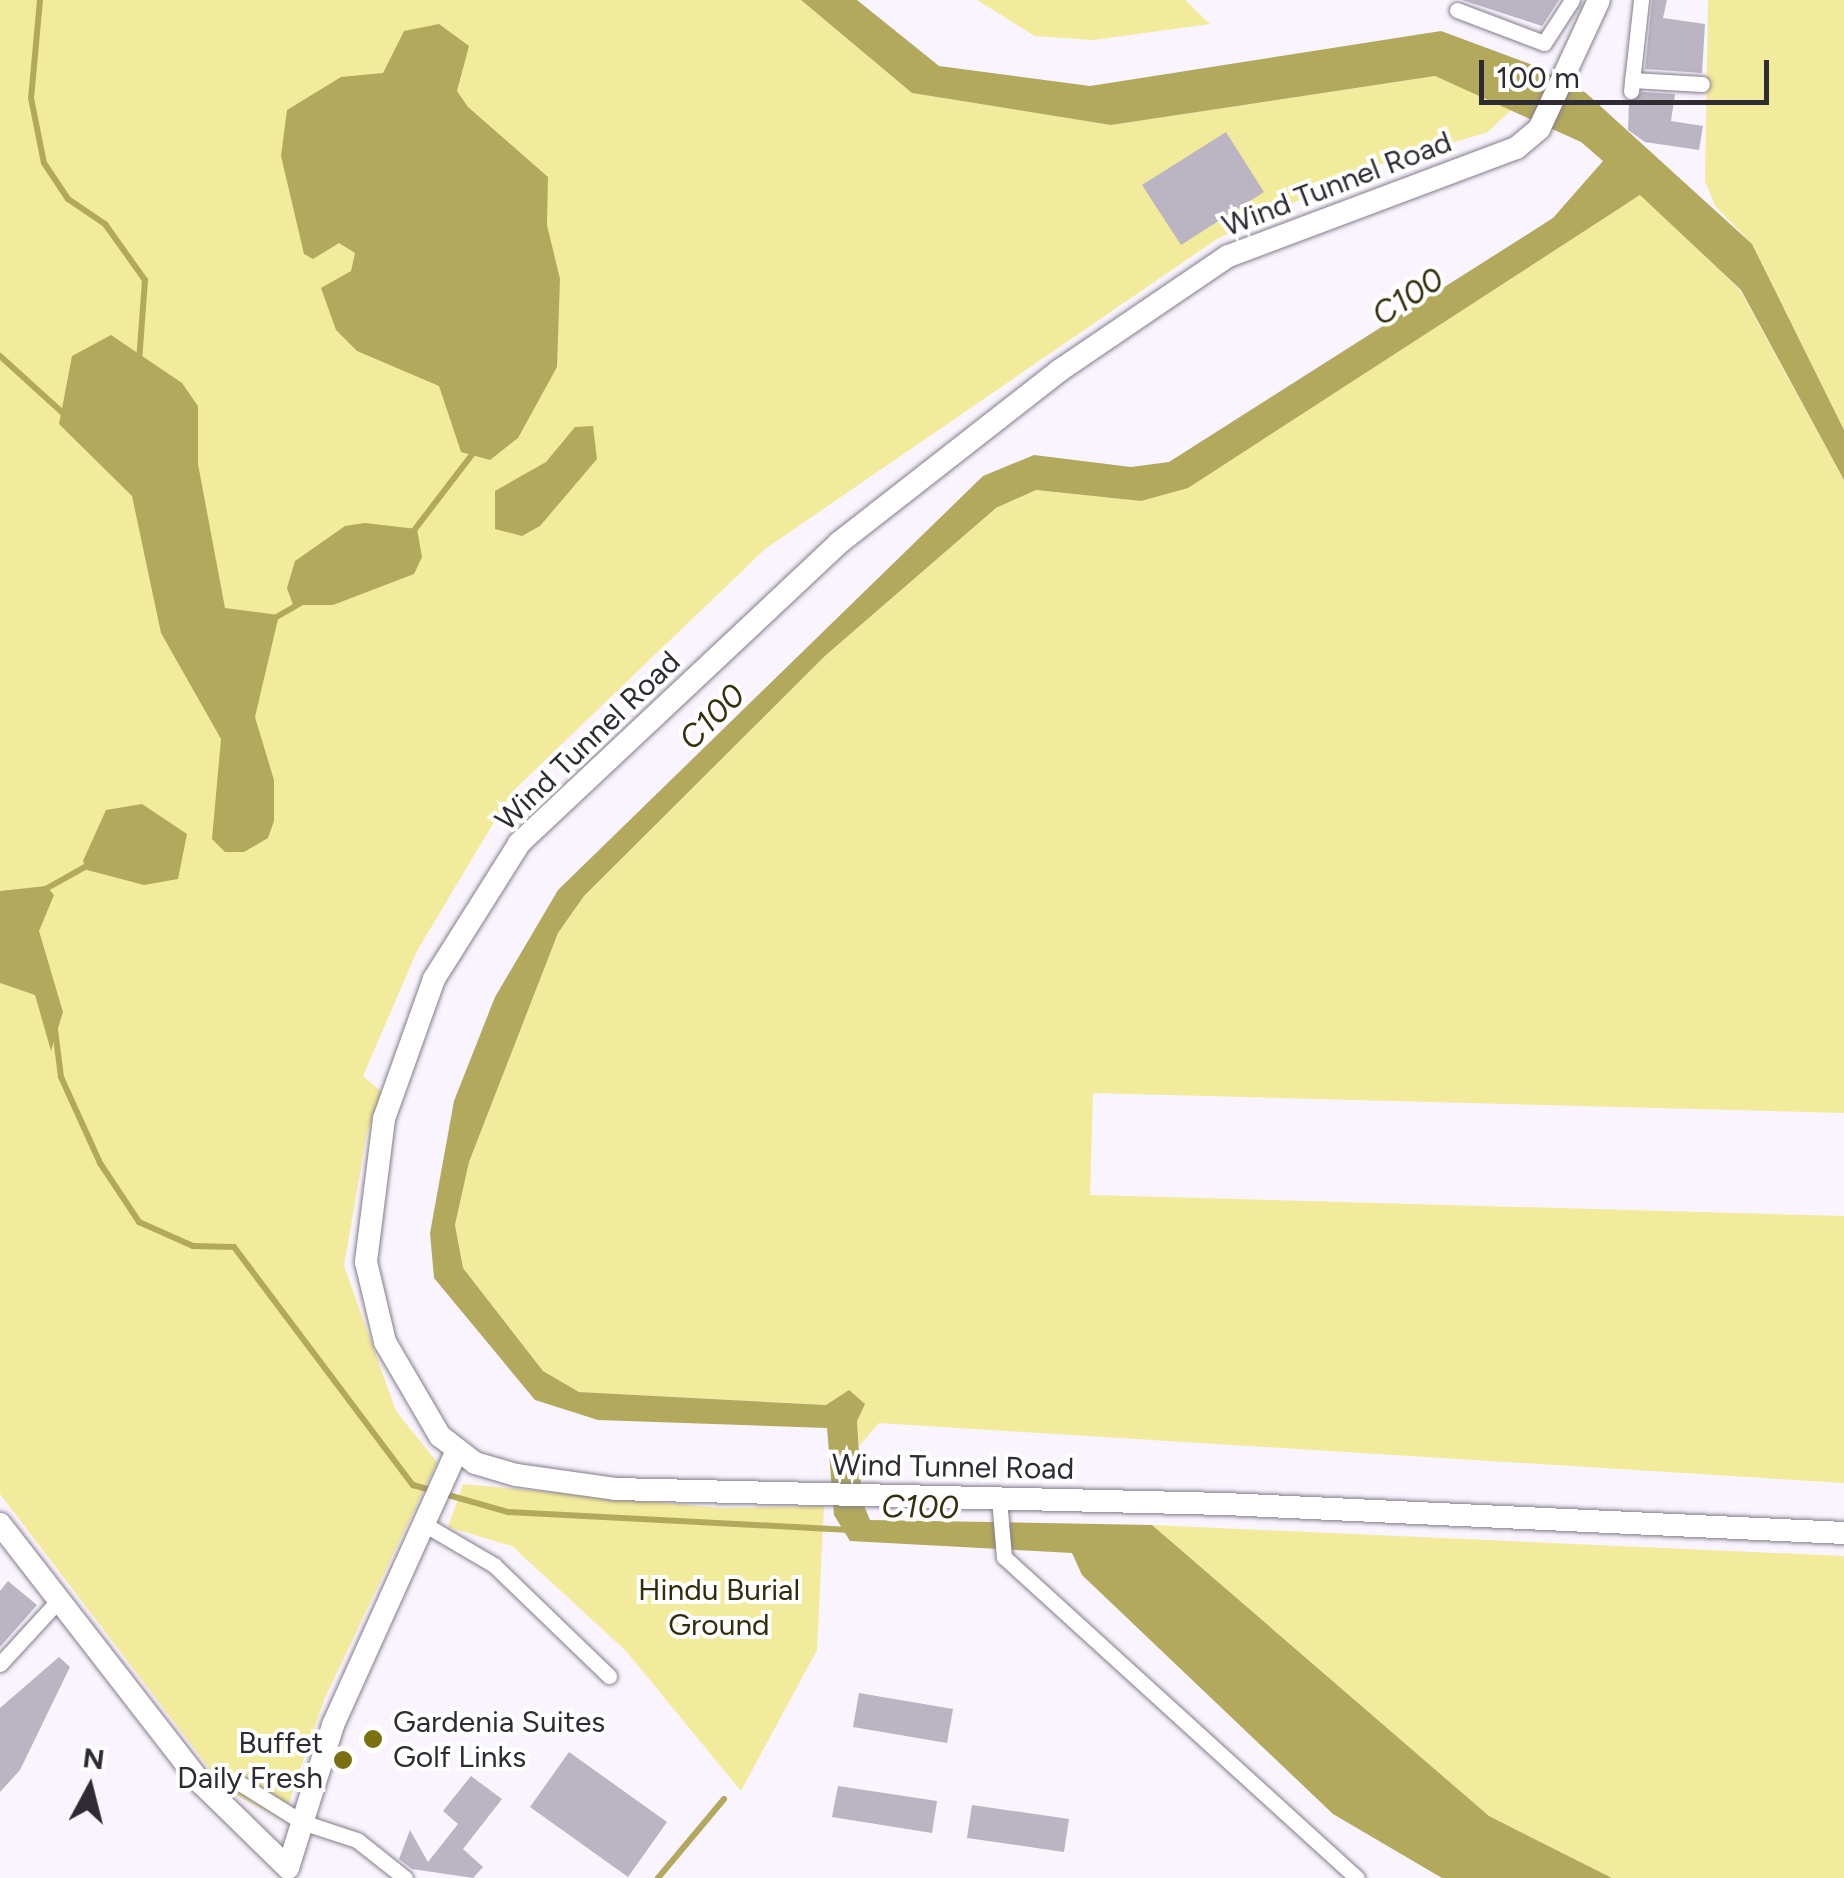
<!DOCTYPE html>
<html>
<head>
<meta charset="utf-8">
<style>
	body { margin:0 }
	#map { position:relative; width:1844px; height:1878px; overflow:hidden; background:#f9f4fe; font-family:Figtree,sans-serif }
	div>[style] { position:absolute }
	.green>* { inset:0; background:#f3eb9c }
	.water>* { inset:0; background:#b2a95c }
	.stream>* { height:6px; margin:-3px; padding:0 3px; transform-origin:3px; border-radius:3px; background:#b2a95c }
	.building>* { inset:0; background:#bbb4c3 }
	.roads { filter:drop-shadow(0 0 2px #837c8a) drop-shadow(0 0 2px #837c8a) }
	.street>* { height:15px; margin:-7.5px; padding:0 7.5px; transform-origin:7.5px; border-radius:7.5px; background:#fff }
	.secondary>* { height:22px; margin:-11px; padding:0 11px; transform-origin:11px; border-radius:11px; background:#fff }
	.dots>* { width:28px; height:28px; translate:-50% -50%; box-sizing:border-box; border:5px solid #fff; border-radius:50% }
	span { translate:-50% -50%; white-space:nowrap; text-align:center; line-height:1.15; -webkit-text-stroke:8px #fff; paint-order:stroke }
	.street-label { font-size:30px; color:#2e2c32 }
	.park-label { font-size:30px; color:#312d0a }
	.poi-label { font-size:30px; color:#2e2c32 }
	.left { translate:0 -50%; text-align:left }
	.right { translate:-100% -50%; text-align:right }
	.water-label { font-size:32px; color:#35310f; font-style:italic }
	.north { position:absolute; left:40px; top:1738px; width:100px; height:100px; -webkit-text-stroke:8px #fff; paint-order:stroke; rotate:7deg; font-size:28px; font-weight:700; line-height:40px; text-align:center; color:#2e2c32 }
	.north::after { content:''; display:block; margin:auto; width:35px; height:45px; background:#2e2c32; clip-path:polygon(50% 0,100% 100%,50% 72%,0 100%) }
	.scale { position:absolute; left:1479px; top:60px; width:290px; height:45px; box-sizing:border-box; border:5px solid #2e2c32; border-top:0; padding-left:12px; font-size:30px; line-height:35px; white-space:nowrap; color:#2e2c32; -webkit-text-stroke:8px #fff; paint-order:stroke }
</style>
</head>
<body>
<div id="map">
	<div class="green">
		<i style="clip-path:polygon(0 0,801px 0,912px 93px,1111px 125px,1435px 76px,1511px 110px,1488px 132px,1368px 168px,1217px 239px,765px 549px,512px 792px,417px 951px,363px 1076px,383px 1093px,367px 1133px,344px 1266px,396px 1411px,437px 1462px,324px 1700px,283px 1820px,225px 1789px,0 1494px)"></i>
		<i style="clip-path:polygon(977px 0,1185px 0,1210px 24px,1093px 40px,1035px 36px)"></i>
		<i style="clip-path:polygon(1708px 0,1844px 0,1844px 430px,1752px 244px,1715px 206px,1705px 181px)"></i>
		<i style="clip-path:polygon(1641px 195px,1740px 290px,1844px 480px,1844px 1113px,1093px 1093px,1090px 1195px,1844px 1216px,1844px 1483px,879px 1423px,859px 1446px,857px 1421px,827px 1405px,579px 1392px,543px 1371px,463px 1268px,455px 1225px,469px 1162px,558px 933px,584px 896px,826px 655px,996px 508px,1036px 490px,1141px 501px)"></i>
		<i style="clip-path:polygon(463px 1484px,721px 1508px,824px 1506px,817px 1650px,741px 1791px,626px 1651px,512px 1546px,448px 1527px)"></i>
		<i style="clip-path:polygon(1152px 1525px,1844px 1556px,1844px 1878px,1612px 1878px,1489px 1816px)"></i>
	</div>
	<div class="water">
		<i style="clip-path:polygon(801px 0,857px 0,939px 66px,1090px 86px,1441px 31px,1530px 64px,1586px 93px,1752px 244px,1844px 430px,1844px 480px,1741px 290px,1640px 195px,1188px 488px,1141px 501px,1036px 490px,996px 508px,826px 655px,584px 896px,558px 933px,469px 1162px,455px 1225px,463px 1268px,543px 1371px,579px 1392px,826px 1405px,849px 1390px,865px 1404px,857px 1421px,862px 1501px,870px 1520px,1152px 1525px,1489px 1816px,1612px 1878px,1442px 1878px,1333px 1814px,1082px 1575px,1072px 1553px,850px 1541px,834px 1515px,827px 1428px,598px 1420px,535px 1400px,434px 1278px,430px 1233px,454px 1101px,495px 997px,558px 890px,983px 476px,1034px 455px,1131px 467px,1169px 462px,1553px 218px,1603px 161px,1581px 142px,1435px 76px,1111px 125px,912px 93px)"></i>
		<i style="clip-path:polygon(439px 24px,469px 46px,457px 91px,468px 107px,548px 177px,547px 225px,560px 279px,557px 367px,518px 438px,490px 460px,461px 452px,439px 386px,357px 351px,336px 330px,321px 288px,351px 271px,355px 253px,339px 243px,313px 259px,304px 254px,281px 156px,287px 110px,341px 77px,383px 73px,404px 31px)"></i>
		<i style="clip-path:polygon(111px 335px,182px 383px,198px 406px,198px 464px,225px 608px,279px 615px,255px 717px,274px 780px,274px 821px,268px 838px,244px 852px,225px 852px,212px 839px,221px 739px,161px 633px,132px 496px,59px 424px,72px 356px)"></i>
		<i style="clip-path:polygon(593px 426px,597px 459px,540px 526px,522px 536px,495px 529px,495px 491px,546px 462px,575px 427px)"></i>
		<i style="clip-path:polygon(365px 523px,417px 529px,422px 557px,414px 574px,333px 605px,293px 605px,287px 588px,295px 561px,345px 526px)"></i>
		<i style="clip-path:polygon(142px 804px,187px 834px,178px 879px,144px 885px,87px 870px,83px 861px,106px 810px)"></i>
		<i style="clip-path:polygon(46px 886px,54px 895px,39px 931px,63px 1012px,51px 1051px,35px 995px,0 983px,0 891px)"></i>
	</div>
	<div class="stream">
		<i style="left:40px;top:0;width:98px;rotate:95.2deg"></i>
		<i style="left:31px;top:98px;width:66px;rotate:78.7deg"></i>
		<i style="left:44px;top:163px;width:43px;rotate:56.3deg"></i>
		<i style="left:68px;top:199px;width:45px;rotate:34deg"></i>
		<i style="left:105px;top:224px;width:69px;rotate:54.5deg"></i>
		<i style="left:145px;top:280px;width:81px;rotate:94.2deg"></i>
		<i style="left:0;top:356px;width:86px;rotate:42.2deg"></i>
		<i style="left:412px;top:533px;width:102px;rotate:-52.6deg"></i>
		<i style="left:273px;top:619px;width:32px;rotate:-30deg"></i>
		<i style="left:42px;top:891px;width:57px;rotate:-29.2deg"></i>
		<i style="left:55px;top:1030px;width:47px;rotate:82.7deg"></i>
		<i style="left:61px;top:1077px;width:94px;rotate:65.6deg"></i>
		<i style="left:100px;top:1163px;width:71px;rotate:56.5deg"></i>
		<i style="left:139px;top:1222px;width:59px;rotate:24deg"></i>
		<i style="left:193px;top:1246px;width:41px;rotate:1.4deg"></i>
		<i style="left:234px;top:1247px;width:298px;rotate:53.1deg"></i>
		<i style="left:413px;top:1485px;width:99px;rotate:15.9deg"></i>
		<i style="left:508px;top:1512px;width:342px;rotate:3deg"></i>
		<i style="left:658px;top:1878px;width:103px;rotate:-50.1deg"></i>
	</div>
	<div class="building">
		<i style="clip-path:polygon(1462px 0,1559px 0,1542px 26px)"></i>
		<i style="clip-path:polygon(1652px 0,1667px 0,1663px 18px,1705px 24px,1702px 73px,1645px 69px)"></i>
		<i style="clip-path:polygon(1642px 92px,1675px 94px,1671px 121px,1703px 126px,1699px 150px,1645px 142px,1628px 130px,1629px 102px)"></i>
		<i style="clip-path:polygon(1226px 132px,1264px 192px,1181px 245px,1142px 185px)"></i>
		<i style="clip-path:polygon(8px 1581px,37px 1605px,0 1647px,0 1591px)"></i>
		<i style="clip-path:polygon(59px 1657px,70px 1667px,20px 1770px,0 1792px,0 1708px)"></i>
		<i style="clip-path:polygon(859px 1693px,953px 1709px,947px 1743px,853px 1727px)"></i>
		<i style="clip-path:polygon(569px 1752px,667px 1822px,628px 1877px,530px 1807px)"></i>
		<i style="clip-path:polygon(471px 1776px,502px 1799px,463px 1849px,483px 1867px,473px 1878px,412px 1869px,399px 1859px,410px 1830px,428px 1862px,458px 1824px,443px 1811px)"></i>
		<i style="clip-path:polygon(838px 1786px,937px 1801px,932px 1833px,832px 1817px)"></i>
		<i style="clip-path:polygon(972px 1805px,1069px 1819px,1064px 1852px,967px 1838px)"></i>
	</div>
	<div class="roads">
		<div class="street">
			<i style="left:1457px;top:10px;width:93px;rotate:20.8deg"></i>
			<i style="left:1544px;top:43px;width:51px;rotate:-56.9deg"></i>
			<i style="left:1632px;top:80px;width:70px;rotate:3.3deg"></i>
			<i style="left:1631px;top:91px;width:92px;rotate:-83.7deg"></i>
			<i style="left:999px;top:1498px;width:59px;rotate:85.2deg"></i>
			<i style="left:1004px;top:1557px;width:477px;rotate:42.3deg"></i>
			<i style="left:424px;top:1524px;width:81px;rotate:30.4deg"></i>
			<i style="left:494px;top:1565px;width:160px;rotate:44deg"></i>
			<i style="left:0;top:1664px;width:86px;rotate:-47.4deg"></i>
			<i style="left:241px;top:1784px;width:72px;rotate:31.9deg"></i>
			<i style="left:302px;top:1822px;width:58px;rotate:18.1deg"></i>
			<i style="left:357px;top:1840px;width:61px;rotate:38.4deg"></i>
		</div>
		<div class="secondary">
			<i style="left:1599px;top:0;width:142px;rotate:114.9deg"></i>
			<i style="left:1539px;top:129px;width:30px;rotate:140deg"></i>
			<i style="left:1516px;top:148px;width:308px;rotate:159.4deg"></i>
			<i style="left:1228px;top:256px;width:204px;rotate:145.8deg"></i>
			<i style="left:1059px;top:371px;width:279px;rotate:142deg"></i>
			<i style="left:839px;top:543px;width:439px;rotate:136.8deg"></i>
			<i style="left:519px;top:844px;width:160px;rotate:122.2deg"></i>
			<i style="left:434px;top:979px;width:149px;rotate:109.7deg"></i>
			<i style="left:384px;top:1119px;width:144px;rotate:97.2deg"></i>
			<i style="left:366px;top:1262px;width:82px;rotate:76.6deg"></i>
			<i style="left:385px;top:1342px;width:109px;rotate:59.7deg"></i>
			<i style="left:440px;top:1436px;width:44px;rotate:37.6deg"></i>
			<i style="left:475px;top:1463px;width:43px;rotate:16.3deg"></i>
			<i style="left:516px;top:1475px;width:100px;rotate:8deg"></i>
			<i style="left:615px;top:1489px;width:610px;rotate:1.41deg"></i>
			<i style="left:1225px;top:1504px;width:620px;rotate:2.68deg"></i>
			<i style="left:0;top:1524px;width:329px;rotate:52.2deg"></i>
			<i style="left:202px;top:1784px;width:120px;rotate:44.3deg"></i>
			<i style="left:288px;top:1868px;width:150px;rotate:-72.5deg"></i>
			<i style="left:333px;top:1725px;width:299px;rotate:-65.7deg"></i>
		</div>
	</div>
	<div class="dots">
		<i style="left:373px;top:1739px;background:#7a700f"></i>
		<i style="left:343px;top:1760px;background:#7a700f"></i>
	</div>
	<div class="street-label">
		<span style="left:1337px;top:184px;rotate:-21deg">Wind Tunnel Road</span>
		<span style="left:588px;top:741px;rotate:-44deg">Wind Tunnel Road</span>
		<span style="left:953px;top:1467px;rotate:1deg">Wind Tunnel Road</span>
	</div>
	<div class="park-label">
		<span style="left:719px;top:1607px">Hindu Burial<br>Ground</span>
	</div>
	<div class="poi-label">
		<span class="left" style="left:393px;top:1739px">Gardenia Suites<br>Golf Links</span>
		<span class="right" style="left:323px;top:1760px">Buffet<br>Daily Fresh</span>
	</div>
	<div class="water-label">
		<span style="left:1408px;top:297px;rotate:-33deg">C100</span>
		<span style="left:712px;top:717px;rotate:-45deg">C100</span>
		<span style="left:920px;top:1507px;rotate:1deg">C100</span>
	</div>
	<div class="north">N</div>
	<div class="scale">100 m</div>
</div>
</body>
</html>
